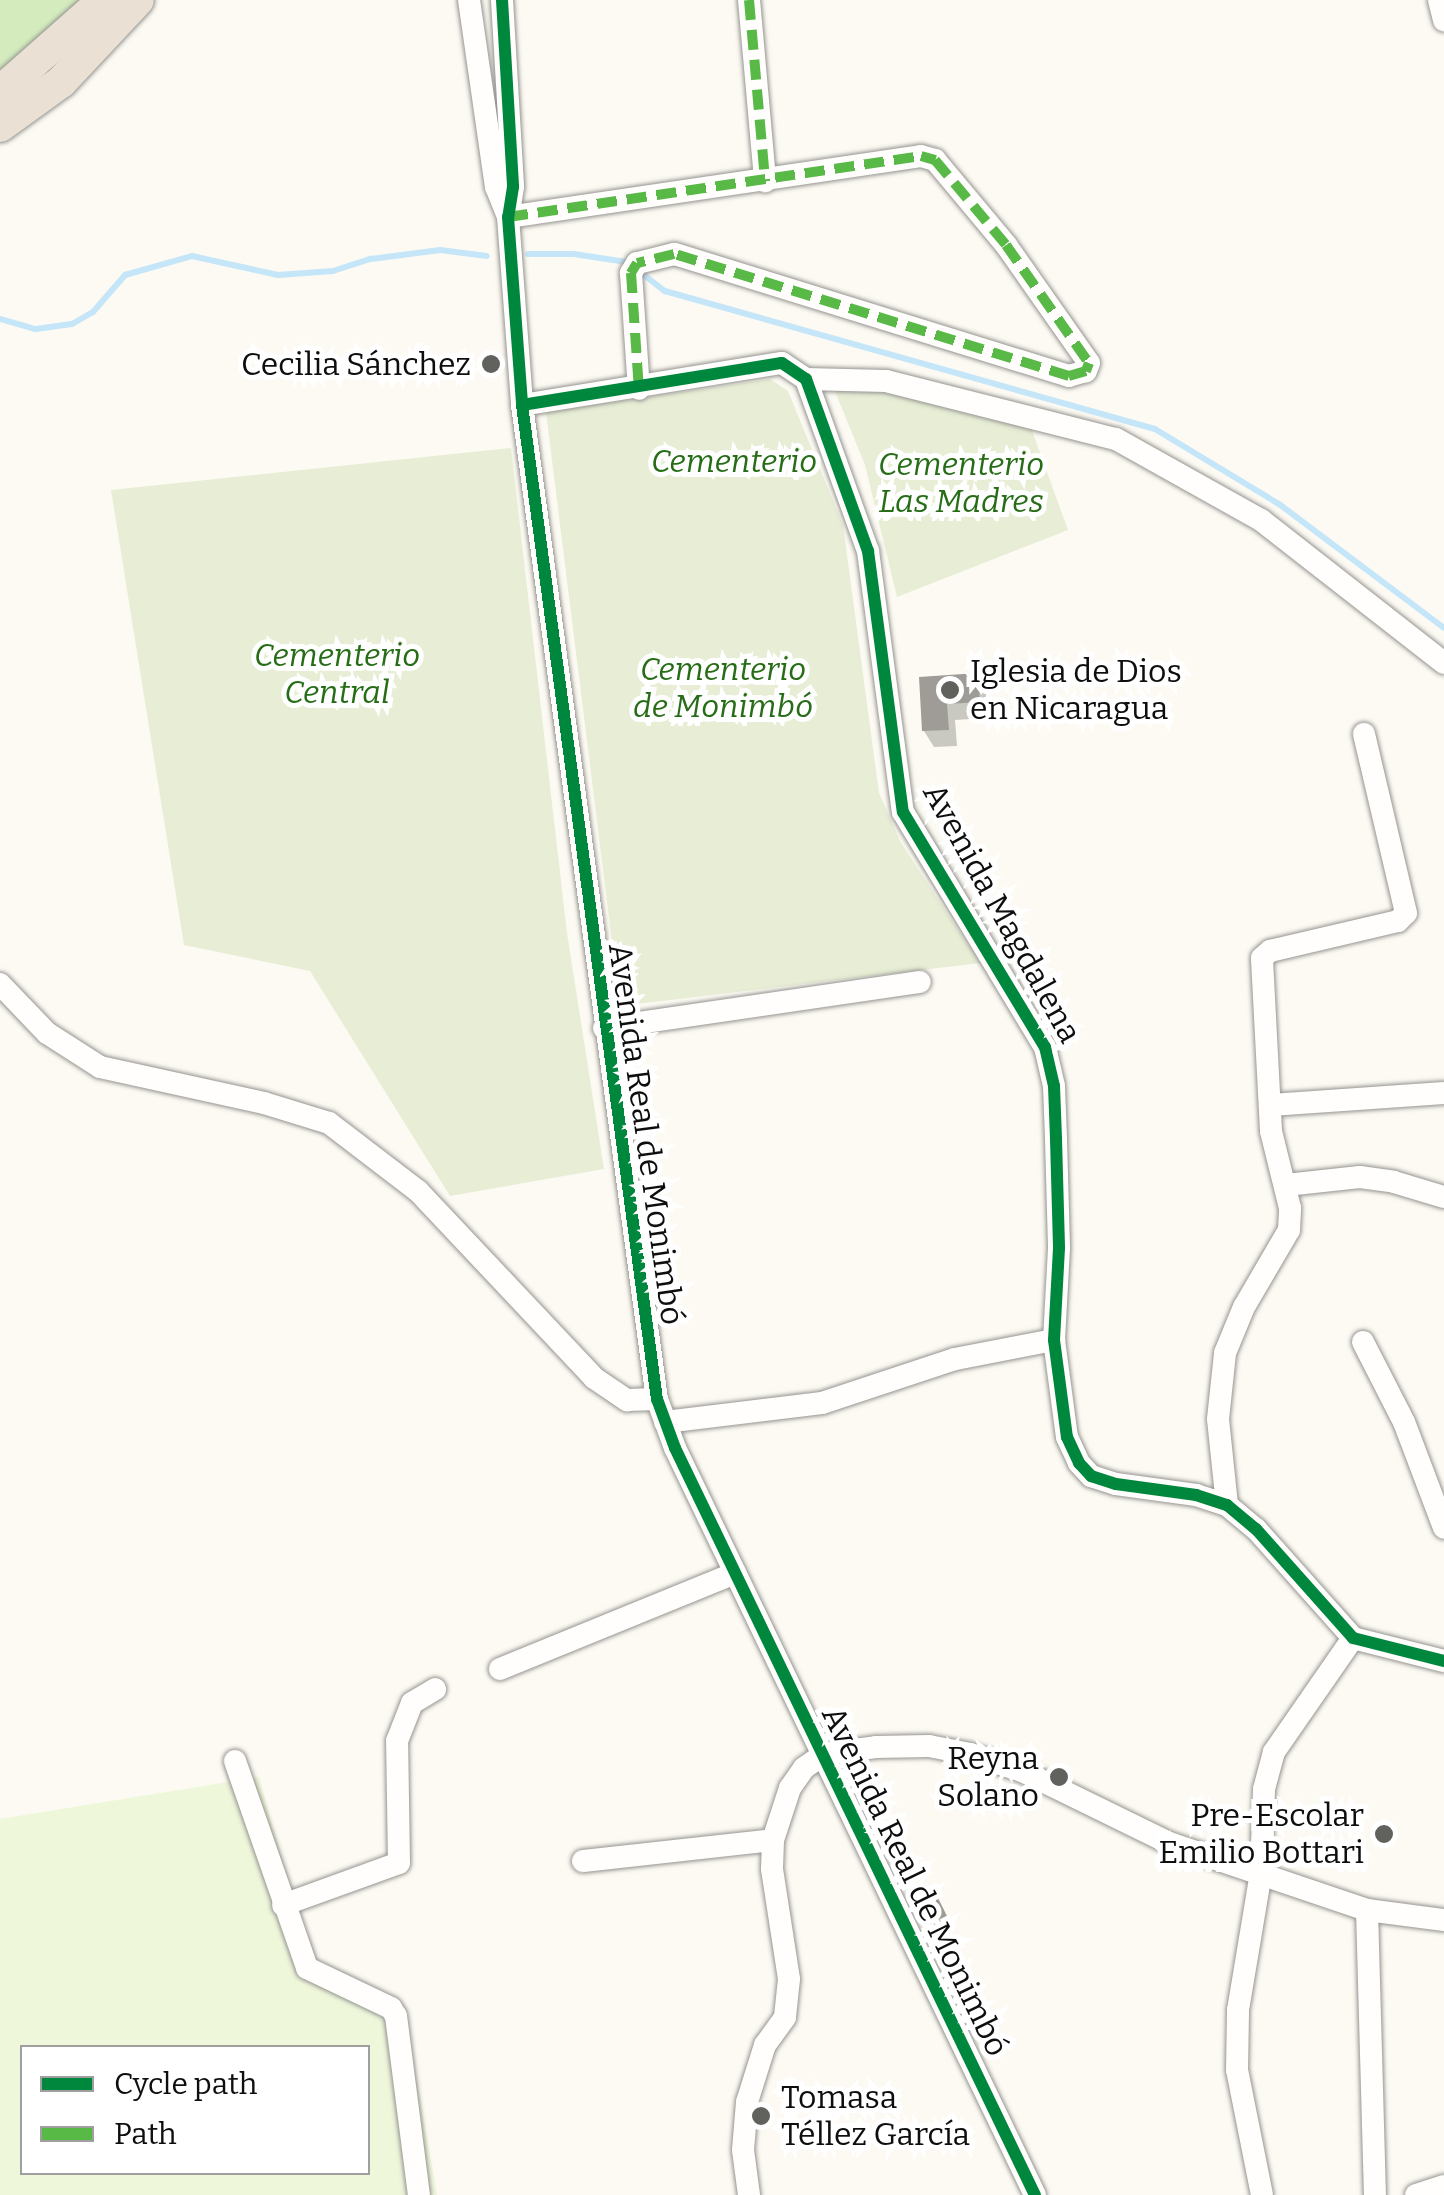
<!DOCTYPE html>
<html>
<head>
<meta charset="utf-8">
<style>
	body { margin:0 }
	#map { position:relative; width:1444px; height:2195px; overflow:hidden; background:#fcfaf2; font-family:Bitter,serif }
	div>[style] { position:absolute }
	.forest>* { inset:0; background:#d4ecbd }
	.cemetery>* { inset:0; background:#e7eed5 }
	.pitch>* { inset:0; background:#eef7da }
	.shadow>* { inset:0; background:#0003 }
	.stream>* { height:6px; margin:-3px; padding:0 3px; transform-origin:3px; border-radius:3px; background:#c5e6f9 }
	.building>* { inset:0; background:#9f9c98 }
	.roads { filter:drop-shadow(0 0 2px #959491) drop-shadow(0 0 2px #959491) }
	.minor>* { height:22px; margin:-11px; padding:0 11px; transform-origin:11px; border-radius:11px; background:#fffefd }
	.highway>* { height:32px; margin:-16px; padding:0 16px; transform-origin:16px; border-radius:16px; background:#ebe0d4 }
	.quiet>* { height:10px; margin-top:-5px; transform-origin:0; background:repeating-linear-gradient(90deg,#58b947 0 20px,transparent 0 30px) }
	.cycleway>* { height:12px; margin:-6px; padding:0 6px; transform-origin:6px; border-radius:6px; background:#00873e }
	.dots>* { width:28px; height:28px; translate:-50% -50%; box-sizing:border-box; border:5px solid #fff; border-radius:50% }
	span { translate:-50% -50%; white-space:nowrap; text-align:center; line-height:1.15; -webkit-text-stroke:10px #fff; paint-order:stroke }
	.poi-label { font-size:32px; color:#0e0e0e }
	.right { translate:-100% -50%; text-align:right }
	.left { translate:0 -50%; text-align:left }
	.park-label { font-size:32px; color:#276d17; font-style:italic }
	.street-label { font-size:32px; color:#0e0e0e }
	.legend { position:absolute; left:20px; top:2045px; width:350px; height:130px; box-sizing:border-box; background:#fff; border:2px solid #9f9f9f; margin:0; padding:12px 18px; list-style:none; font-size:30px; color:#0e0e0e }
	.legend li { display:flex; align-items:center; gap:20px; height:50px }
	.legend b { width:50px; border:2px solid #9f9f9f }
</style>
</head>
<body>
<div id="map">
	<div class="forest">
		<i style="clip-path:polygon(0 0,104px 0,0 92px)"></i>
	</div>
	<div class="cemetery">
		<i style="clip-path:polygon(770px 379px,788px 391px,843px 525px,879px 793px,901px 843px,980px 963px,620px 1006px,546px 412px)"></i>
		<i style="clip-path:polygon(832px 384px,1026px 414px,1068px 530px,897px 597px,865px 465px)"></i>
		<i style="clip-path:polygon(511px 448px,567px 933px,604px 1169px,450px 1196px,310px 971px,184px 945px,111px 490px)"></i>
	</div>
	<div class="pitch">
		<i style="clip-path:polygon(evenodd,259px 1777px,310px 1958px,404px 2006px,437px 2195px,0 2195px,0 1819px,259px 1777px,22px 2048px,368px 2048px,368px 2172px,22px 2172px,22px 2048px)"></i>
	</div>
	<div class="shadow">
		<i style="clip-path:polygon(977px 676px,986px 692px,988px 718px,955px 720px,957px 746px,934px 747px,924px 731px,922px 679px)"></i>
		<i style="clip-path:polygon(936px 1899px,947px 1921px,932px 1928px,921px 1906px)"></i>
	</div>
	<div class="stream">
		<i style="left:528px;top:254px;width:46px"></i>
		<i style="left:574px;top:254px;width:53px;rotate:8.7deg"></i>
		<i style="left:639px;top:271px;width:33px;rotate:38deg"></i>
		<i style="left:665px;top:291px;width:509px;rotate:15.73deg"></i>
		<i style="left:1155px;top:429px;width:145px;rotate:31.2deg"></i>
		<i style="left:1279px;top:504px;width:206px;rotate:36.9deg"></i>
		<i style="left:0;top:319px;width:37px;rotate:16deg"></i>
		<i style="left:36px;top:329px;width:36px;rotate:-8deg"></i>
		<i style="left:72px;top:324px;width:24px;rotate:-30deg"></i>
		<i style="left:93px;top:312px;width:49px;rotate:-49.1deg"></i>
		<i style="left:125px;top:275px;width:70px;rotate:-15.8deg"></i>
		<i style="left:192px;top:256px;width:88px;rotate:12.5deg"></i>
		<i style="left:278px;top:275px;width:55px;rotate:-4.2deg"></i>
		<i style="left:333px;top:271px;width:40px;rotate:-18deg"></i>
		<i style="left:371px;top:259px;width:70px;rotate:-7.4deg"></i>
		<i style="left:440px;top:250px;width:47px;rotate:7.3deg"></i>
	</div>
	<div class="building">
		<i style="clip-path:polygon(978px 673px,980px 702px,947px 704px,949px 730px,922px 731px,919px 677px)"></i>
		<i style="clip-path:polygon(937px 1896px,947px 1916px,927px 1925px,918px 1905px)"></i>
	</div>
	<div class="roads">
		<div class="minor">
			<i style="left:469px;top:0;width:189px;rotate:81.8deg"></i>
			<i style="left:496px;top:187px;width:32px;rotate:68deg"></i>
			<i style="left:502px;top:0;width:187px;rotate:86.6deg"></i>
			<i style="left:513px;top:187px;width:30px;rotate:99deg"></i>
			<i style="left:508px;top:217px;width:189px;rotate:85.7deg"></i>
			<i style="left:522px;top:405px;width:1003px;rotate:82.27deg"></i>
			<i style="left:657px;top:1399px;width:52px;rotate:69.8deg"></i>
			<i style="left:675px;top:1448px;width:829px;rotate:64.27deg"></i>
			<i style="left:749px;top:0;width:182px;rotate:84.9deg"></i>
			<i style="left:1439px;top:0;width:21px;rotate:76deg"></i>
			<i style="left:508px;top:217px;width:417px;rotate:-8.4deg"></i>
			<i style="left:921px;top:156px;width:15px;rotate:16deg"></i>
			<i style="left:935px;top:160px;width:111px;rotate:50.1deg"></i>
			<i style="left:1006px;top:245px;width:144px;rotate:54.9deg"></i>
			<i style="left:1089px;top:363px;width:9px;rotate:111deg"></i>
			<i style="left:1086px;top:371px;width:18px;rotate:164deg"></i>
			<i style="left:1069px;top:376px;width:413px;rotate:-162.8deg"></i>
			<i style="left:674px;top:254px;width:38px;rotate:166deg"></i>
			<i style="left:637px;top:263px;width:12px;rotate:121deg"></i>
			<i style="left:631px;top:273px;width:116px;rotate:86.1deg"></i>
			<i style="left:806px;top:379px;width:80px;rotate:1.4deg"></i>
			<i style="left:886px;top:381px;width:237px;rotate:14.2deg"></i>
			<i style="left:1116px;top:439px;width:166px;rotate:29.2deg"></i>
			<i style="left:1261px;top:520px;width:232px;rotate:38deg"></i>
			<i style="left:522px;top:405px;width:263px;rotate:-9.2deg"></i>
			<i style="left:782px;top:363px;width:29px;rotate:34deg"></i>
			<i style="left:806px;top:379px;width:183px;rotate:70.2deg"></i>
			<i style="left:868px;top:551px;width:263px;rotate:82.4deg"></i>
			<i style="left:903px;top:812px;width:275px;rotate:58.9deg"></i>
			<i style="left:1045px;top:1047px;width:40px;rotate:77deg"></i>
			<i style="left:1054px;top:1086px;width:53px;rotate:87.8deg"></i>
			<i style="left:1056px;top:1139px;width:109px;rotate:88.4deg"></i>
			<i style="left:1059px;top:1248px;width:92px;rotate:93.1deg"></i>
			<i style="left:1054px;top:1340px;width:98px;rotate:82.4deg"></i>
			<i style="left:1067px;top:1437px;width:29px;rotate:65deg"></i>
			<i style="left:1079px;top:1463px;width:18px;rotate:47deg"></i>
			<i style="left:1091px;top:1476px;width:26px;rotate:18deg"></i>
			<i style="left:1116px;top:1484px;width:81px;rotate:7.8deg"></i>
			<i style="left:1196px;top:1495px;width:33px;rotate:18deg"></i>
			<i style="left:1227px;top:1505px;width:38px;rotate:40deg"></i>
			<i style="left:1256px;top:1529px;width:146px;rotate:48.3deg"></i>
			<i style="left:1353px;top:1638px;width:94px;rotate:14.2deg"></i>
			<i style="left:0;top:984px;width:68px;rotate:46.2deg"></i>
			<i style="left:47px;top:1033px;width:63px;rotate:32.7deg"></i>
			<i style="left:100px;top:1067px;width:168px;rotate:12.4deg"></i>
			<i style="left:264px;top:1103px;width:68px;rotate:17.1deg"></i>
			<i style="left:329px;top:1123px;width:112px;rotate:37.4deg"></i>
			<i style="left:418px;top:1191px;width:257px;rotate:46.7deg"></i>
			<i style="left:594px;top:1378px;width:40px;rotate:34deg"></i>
			<i style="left:627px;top:1400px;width:30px;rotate:-2deg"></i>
			<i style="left:604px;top:1028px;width:319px;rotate:-8.3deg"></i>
			<i style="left:1271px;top:1105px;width:173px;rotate:-4deg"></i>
			<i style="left:1286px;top:1185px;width:74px;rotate:-6.2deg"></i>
			<i style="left:1360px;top:1177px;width:34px;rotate:8deg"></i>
			<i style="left:1394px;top:1182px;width:52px;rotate:16.7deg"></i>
			<i style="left:1363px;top:1342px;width:90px;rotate:62.9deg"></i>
			<i style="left:1404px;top:1422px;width:113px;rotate:69.3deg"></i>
			<i style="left:665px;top:1422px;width:158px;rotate:-6.9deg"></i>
			<i style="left:822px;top:1403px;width:140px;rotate:-18.3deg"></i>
			<i style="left:955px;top:1359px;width:101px;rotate:-10.9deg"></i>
			<i style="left:1227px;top:1505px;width:86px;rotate:-96deg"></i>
			<i style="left:1218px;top:1419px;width:66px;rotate:-83.9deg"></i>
			<i style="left:1225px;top:1353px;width:50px;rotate:-67.6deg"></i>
			<i style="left:1244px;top:1307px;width:89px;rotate:-59.7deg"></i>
			<i style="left:1289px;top:1230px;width:22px;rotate:-87deg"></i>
			<i style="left:1290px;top:1208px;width:79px;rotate:-103.9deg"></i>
			<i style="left:1271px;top:1131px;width:173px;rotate:-93deg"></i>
			<i style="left:1262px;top:958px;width:11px;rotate:-41deg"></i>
			<i style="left:1270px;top:951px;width:131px;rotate:-13.2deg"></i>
			<i style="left:1398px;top:921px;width:11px;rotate:-45deg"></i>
			<i style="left:1406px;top:913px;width:184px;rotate:-103.2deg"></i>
			<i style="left:500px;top:1669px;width:254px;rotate:-22.2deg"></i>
			<i style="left:235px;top:1761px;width:219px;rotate:70.8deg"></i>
			<i style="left:307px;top:1968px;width:93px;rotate:25.5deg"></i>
			<i style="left:391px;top:2008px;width:9px;rotate:58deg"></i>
			<i style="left:396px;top:2016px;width:180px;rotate:82.7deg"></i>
			<i style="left:583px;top:1861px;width:191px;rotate:-6.3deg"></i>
			<i style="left:283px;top:1905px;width:123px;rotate:-19.9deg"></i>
			<i style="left:399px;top:1863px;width:122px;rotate:-90.9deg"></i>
			<i style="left:397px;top:1741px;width:41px;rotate:-68.5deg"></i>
			<i style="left:412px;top:1703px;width:27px;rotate:-31deg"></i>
			<i style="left:1367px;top:1910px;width:285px;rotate:88.4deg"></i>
			<i style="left:749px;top:2195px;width:45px;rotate:-97.6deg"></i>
			<i style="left:743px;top:2150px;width:48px;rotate:-85.2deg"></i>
			<i style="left:747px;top:2102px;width:60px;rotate:-72.5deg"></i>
			<i style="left:765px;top:2045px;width:34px;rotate:-54deg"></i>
			<i style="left:785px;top:2017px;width:38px;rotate:-84deg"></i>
			<i style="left:789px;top:1979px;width:111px;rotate:-98.8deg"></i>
			<i style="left:772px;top:1869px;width:29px;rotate:-88deg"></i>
			<i style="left:773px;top:1840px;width:55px;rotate:-71.9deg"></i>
			<i style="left:790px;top:1788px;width:24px;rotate:-55deg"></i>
			<i style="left:804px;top:1768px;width:24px;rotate:-35deg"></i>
			<i style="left:824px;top:1754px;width:52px;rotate:-7.7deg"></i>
			<i style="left:876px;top:1747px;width:53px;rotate:-1.1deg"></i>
			<i style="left:929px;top:1746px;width:42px;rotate:11deg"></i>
			<i style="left:970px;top:1754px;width:55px;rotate:18.1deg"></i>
			<i style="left:1022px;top:1771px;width:164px;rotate:26.1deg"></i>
			<i style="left:1169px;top:1843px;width:209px;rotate:18.7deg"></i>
			<i style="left:1367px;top:1910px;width:78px;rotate:7.4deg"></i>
			<i style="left:1262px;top:2195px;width:127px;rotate:-101.3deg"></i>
			<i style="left:1237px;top:2070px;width:60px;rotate:-89deg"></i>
			<i style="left:1238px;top:2010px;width:140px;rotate:-80.5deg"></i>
			<i style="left:1261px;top:1872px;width:83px;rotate:-87.9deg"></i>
			<i style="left:1264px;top:1789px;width:38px;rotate:-75deg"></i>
			<i style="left:1274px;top:1752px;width:139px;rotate:-55.3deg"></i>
			<i style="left:1416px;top:2195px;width:29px;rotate:-18deg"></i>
		</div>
		<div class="highway">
			<i style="left:0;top:92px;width:139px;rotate:-41.5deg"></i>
			<i style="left:0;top:126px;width:75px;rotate:-35.8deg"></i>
			<i style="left:61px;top:82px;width:112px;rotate:-46.8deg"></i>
		</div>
	</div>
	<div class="quiet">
		<i style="left:749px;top:0;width:182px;rotate:84.9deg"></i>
		<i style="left:508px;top:217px;width:417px;rotate:-8.4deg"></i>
		<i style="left:921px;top:156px;width:15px;rotate:16deg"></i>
		<i style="left:935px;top:160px;width:111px;rotate:50.1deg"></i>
		<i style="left:1006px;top:245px;width:144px;rotate:54.9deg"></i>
		<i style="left:1089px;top:363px;width:9px;rotate:111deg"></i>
		<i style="left:1086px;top:371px;width:18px;rotate:164deg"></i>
		<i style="left:1069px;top:376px;width:413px;rotate:-162.8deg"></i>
		<i style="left:674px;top:254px;width:38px;rotate:166deg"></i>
		<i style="left:637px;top:263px;width:12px;rotate:121deg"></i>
		<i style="left:631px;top:273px;width:116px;rotate:86.1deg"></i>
	</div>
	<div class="cycleway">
		<i style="left:502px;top:0;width:187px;rotate:86.6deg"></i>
		<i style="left:513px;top:187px;width:30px;rotate:99deg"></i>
		<i style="left:508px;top:217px;width:189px;rotate:85.7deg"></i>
		<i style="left:522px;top:405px;width:1003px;rotate:82.27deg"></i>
		<i style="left:657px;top:1399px;width:52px;rotate:69.8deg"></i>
		<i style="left:675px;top:1448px;width:829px;rotate:64.27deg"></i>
		<i style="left:522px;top:405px;width:263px;rotate:-9.2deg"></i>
		<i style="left:782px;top:363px;width:29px;rotate:34deg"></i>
		<i style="left:806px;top:379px;width:183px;rotate:70.2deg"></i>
		<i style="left:868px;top:551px;width:263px;rotate:82.4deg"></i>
		<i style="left:903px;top:812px;width:275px;rotate:58.9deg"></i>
		<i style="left:1045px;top:1047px;width:40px;rotate:77deg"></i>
		<i style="left:1054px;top:1086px;width:53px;rotate:87.8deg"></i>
		<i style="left:1056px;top:1139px;width:109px;rotate:88.4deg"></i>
		<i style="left:1059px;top:1248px;width:92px;rotate:93.1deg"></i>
		<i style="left:1054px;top:1340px;width:98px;rotate:82.4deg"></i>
		<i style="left:1067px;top:1437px;width:29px;rotate:65deg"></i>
		<i style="left:1079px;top:1463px;width:18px;rotate:47deg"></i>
		<i style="left:1091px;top:1476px;width:26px;rotate:18deg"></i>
		<i style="left:1116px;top:1484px;width:81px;rotate:7.8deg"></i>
		<i style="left:1196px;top:1495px;width:33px;rotate:18deg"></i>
		<i style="left:1227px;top:1505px;width:38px;rotate:40deg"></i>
		<i style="left:1256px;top:1529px;width:146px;rotate:48.3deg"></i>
		<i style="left:1353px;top:1638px;width:94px;rotate:14.2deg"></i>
	</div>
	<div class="dots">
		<i style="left:491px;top:364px;background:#61615e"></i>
		<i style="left:950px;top:690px;background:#61615e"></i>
		<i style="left:1059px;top:1777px;background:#61615e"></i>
		<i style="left:1384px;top:1834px;background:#61615e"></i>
		<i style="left:761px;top:2116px;background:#61615e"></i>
	</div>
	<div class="poi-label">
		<span class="right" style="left:471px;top:364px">Cecilia Sánchez</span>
		<span class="left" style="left:970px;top:690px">Iglesia de Dios<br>en Nicaragua</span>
		<span class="right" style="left:1039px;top:1777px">Reyna<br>Solano</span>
		<span class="right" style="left:1364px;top:1834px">Pre-Escolar<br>Emilio Bottari</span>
		<span class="left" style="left:781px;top:2116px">Tomasa<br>Téllez García</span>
	</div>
	<div class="park-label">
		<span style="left:734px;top:461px">Cementerio</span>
		<span style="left:961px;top:483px">Cementerio<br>Las Madres</span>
		<span style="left:337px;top:674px">Cementerio<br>Central</span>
		<span style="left:723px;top:688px">Cementerio<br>de Monimbó</span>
	</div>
	<div class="street-label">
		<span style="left:1002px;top:913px;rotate:61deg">Avenida Magdalena</span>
		<span style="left:646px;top:1134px;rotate:82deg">Avenida Real de Monimbó</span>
		<span style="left:915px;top:1881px;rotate:64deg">Avenida Real de Monimbó</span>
	</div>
	<ul class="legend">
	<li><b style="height:12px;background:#00873e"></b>Cycle path</li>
	<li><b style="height:12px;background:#58b947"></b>Path</li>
	</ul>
</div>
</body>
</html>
